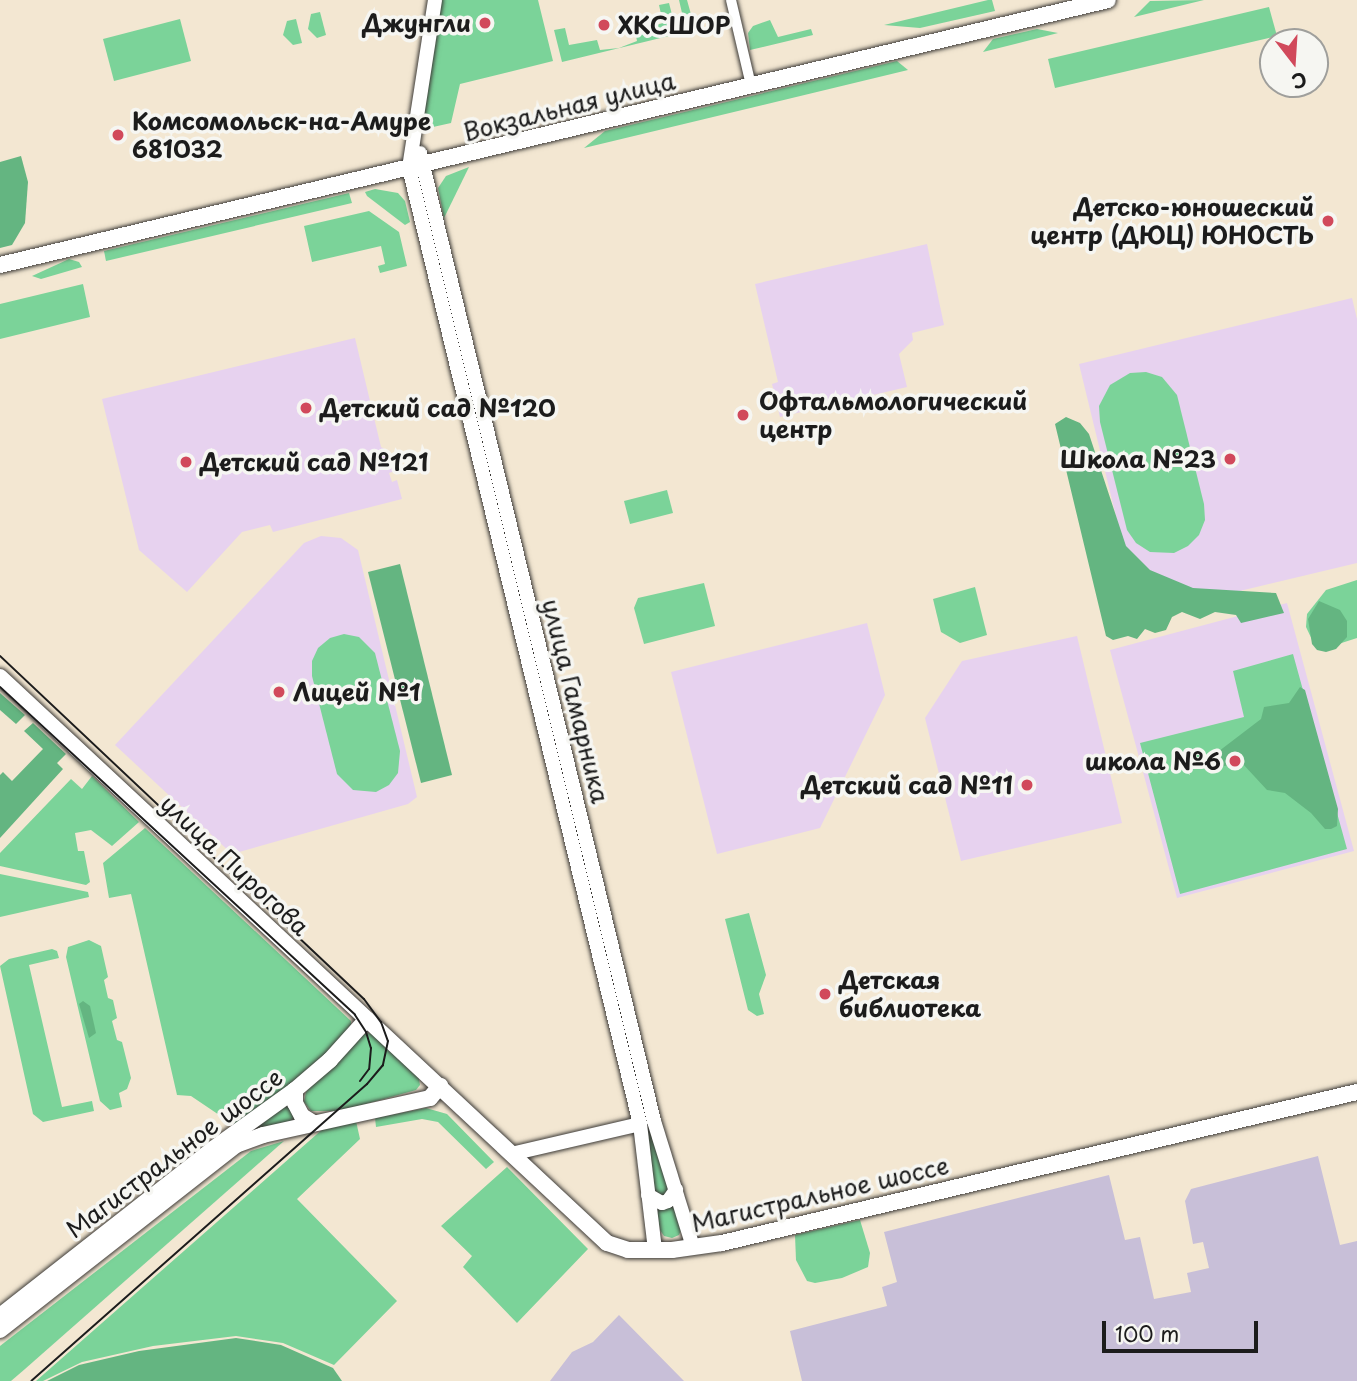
<!DOCTYPE html>
<html>
<head>
<meta charset="utf-8">
<style>
	body { margin:0 }
	#map { position:relative; width:1357px; height:1381px; overflow:hidden; background:#f3e7d2; font-family:"Playpen Sans",sans-serif }
	div>[style] { position:absolute }
	.built>* { inset:0; background:#e7d2ef }
	.industrial>* { inset:0; background:#c8bfd8 }
	.green>* { inset:0; background:#7bd399 }
	.forest>* { inset:0; background:#64b581 }
	.roads { filter:drop-shadow(0 0 2px #3c3a37) drop-shadow(0 0 2px #3c3a37) }
	.minor>* { height:10px; margin:-5px; padding:0 5px; transform-origin:5px; border-radius:5px; background:#fff }
	.tertiary>* { height:14px; margin:-7px; padding:0 7px; transform-origin:7px; border-radius:7px; background:#fff }
	.secondary>* { height:16px; margin:-8px; padding:0 8px; transform-origin:8px; border-radius:8px; background:#fff }
	.tram>* { height:2px; margin:-1px; padding:0 1px; transform-origin:1px; border-radius:1px; background:#1c1c1c }
	.dots>* { width:19px; height:19px; translate:-50% -50%; box-sizing:border-box; border:4px solid #f6f6f2; border-radius:50% }
	span { translate:-50% -50%; white-space:nowrap; text-align:center; line-height:1.15; -webkit-text-stroke:7px #f6f6f2; paint-order:stroke }
	.poi-label { font-size:24px; color:#1c1c1c; font-weight:700 }
	.right { translate:-100% -50%; text-align:right }
	.left { translate:0 -50%; text-align:left }
	.street-label { font-size:24px; color:#1c1c1c }
	.north { position:absolute; left:1259px; top:28px; width:70px; height:70px; box-sizing:border-box; background:#f6f6f2; border:2px solid #9f9f9c; border-radius:50%; rotate:163deg; font-size:19px; font-weight:700; line-height:28px; text-align:center; color:#1c1c1c }
	.north::after { content:''; display:block; margin:auto; width:24px; height:32px; background:#d1495b; clip-path:polygon(50% 0,100% 100%,50% 72%,0 100%) }
	.scale { position:absolute; left:1102px; top:1321px; width:156px; height:32px; box-sizing:border-box; border:4px solid #1c1c1c; border-top:0; padding-left:9px; font-size:21px; line-height:24px; white-space:nowrap; color:#1c1c1c; -webkit-text-stroke:5px #f6f6f2; paint-order:stroke }
</style>
</head>
<body>
<div id="map">
	<div class="built">
		<i style="clip-path:polygon(927px 244px,944px 325px,912px 333px,913px 340px,899px 354px,907px 387px,780px 417px,772px 384px,778px 382px,755px 284px)"></i>
		<i style="clip-path:polygon(1352px 298px,1357px 319px,1357px 563px,1140px 615px,1079px 364px)"></i>
		<i style="clip-path:polygon(355px 338px,381px 447px,390px 452px,395px 471px,389px 473px,392px 482px,397px 480px,402px 499px,273px 532px,270px 525px,242px 532px,187px 592px,139px 550px,102px 399px)"></i>
		<i style="clip-path:polygon(321px 536px,341px 538px,358px 550px,417px 797px,408px 804px,232px 854px,115px 745px,304px 543px)"></i>
		<i style="clip-path:polygon(1287px 603px,1354px 851px,1177px 898px,1110px 650px)"></i>
		<i style="clip-path:polygon(867px 623px,885px 695px,820px 828px,717px 854px,671px 672px)"></i>
		<i style="clip-path:polygon(1077px 636px,1122px 823px,961px 861px,925px 718px,962px 661px)"></i>
	</div>
	<div class="industrial">
		<i style="clip-path:polygon(1318px 1156px,1340px 1245px,1357px 1241px,1357px 1381px,802px 1381px,790px 1331px,887px 1306px,882px 1287px,897px 1282px,884px 1232px,1109px 1175px,1125px 1240px,1140px 1237px,1154px 1299px,1191px 1292px,1187px 1273px,1209px 1268px,1203px 1242px,1193px 1244px,1185px 1201px,1191px 1189px)"></i>
		<i style="clip-path:polygon(619px 1315px,684px 1381px,550px 1381px,572px 1352px,593px 1342px)"></i>
	</div>
	<div class="green">
		<i style="clip-path:polygon(435px 0,538px 0,553px 61px,460px 84px,451px 123px,415px 131px)"></i>
		<i style="clip-path:polygon(679px 0,687px 0,692px 18px,700px 16px,698px 28px,691px 29px,685px 26px)"></i>
		<i style="clip-path:polygon(988px 0,992px 0,995px 11px,920px 28px,884px 25px)"></i>
		<i style="clip-path:polygon(1204px 0,1134px 17px,1150px 1px)"></i>
		<i style="clip-path:polygon(669px 3px,677px 34px,562px 62px,554px 30px,565px 28px,569px 45px,597px 40px,600px 50px,619px 48px,637px 41px,635px 31px,663px 23px,659px 5px)"></i>
		<i style="clip-path:polygon(1269px 7px,1277px 36px,1055px 88px,1048px 59px)"></i>
		<i style="clip-path:polygon(320px 12px,326px 35px,317px 38px,308px 29px,311px 14px)"></i>
		<i style="clip-path:polygon(180px 19px,191px 61px,114px 81px,103px 39px)"></i>
		<i style="clip-path:polygon(296px 19px,302px 43px,293px 45px,283px 35px,287px 21px)"></i>
		<i style="clip-path:polygon(770px 20px,778px 37px,811px 29px,813px 35px,750px 50px,748px 33px,753px 26px)"></i>
		<i style="clip-path:polygon(1037px 29px,1058px 33px,983px 52px,993px 39px)"></i>
		<i style="clip-path:polygon(897px 61px,908px 70px,584px 148px,605px 131px)"></i>
		<i style="clip-path:polygon(469px 167px,446px 214px,444px 218px,438px 188px,446px 176px)"></i>
		<i style="clip-path:polygon(375px 189px,398px 193px,405px 201px,410px 222px,405px 225px,367px 196px,365px 192px)"></i>
		<i style="clip-path:polygon(349px 193px,352px 203px,106px 261px,104px 251px)"></i>
		<i style="clip-path:polygon(369px 211px,399px 232px,407px 266px,380px 273px,378px 266px,385px 264px,381px 246px,312px 262px,304px 226px)"></i>
		<i style="clip-path:polygon(69px 259px,79px 262px,82px 267px,41px 279px,32px 276px)"></i>
		<i style="clip-path:polygon(83px 284px,90px 317px,0 339px,0 304px)"></i>
		<i style="clip-path:polygon(1146px 372px,1162px 377px,1177px 395px,1204px 504px,1205px 520px,1199px 535px,1188px 546px,1174px 553px,1150px 552px,1136px 543px,1127px 530px,1100px 422px,1099px 406px,1110px 385px,1130px 373px)"></i>
		<i style="clip-path:polygon(667px 490px,673px 513px,630px 524px,624px 501px)"></i>
		<i style="clip-path:polygon(1357px 580px,1357px 638px,1326px 648px,1316px 648px,1306px 627px,1307px 614px,1326px 590px)"></i>
		<i style="clip-path:polygon(704px 583px,715px 626px,644px 644px,634px 608px,638px 598px)"></i>
		<i style="clip-path:polygon(975px 587px,987px 635px,960px 643px,941px 632px,933px 599px)"></i>
		<i style="clip-path:polygon(344px 634px,359px 637px,375px 653px,400px 751px,398px 773px,389px 785px,376px 792px,353px 790px,337px 774px,312px 676px,312px 661px,318px 648px,330px 638px)"></i>
		<i style="clip-path:polygon(1293px 654px,1347px 849px,1180px 894px,1140px 743px,1244px 717px,1233px 671px)"></i>
		<i style="clip-path:polygon(92px 776px,139px 822px,112px 846px,91px 830px,75px 833px,78px 851px,84px 851px,90px 882px,86px 885px,0 866px,0 853px,71px 779px,82px 789px)"></i>
		<i style="clip-path:polygon(145px 828px,351px 1021px,351px 1030px,318px 1064px,234px 1125px,191px 1096px,177px 1095px,131px 894px,109px 898px,103px 863px)"></i>
		<i style="clip-path:polygon(576px 832px,682px 1228px,679px 1235px,672px 1238px,664px 1236px,660px 1230px,644px 1124px)"></i>
		<i style="clip-path:polygon(0 874px,88px 892px,89px 897px,0 917px)"></i>
		<i style="clip-path:polygon(749px 913px,766px 975px,759px 994px,764px 1014px,757px 1016px,748px 1010px,725px 919px)"></i>
		<i style="clip-path:polygon(89px 940px,101px 946px,108px 977px,104px 980px,108px 998px,113px 1000px,117px 1018px,112px 1021px,117px 1040px,122px 1042px,131px 1078px,127px 1089px,119px 1093px,122px 1107px,110px 1110px,100px 1101px,66px 957px,68px 947px)"></i>
		<i style="clip-path:polygon(52px 949px,57px 951px,59px 958px,29px 965px,62px 1107px,92px 1101px,94px 1111px,43px 1122px,33px 1114px,0 966px,9px 959px)"></i>
		<i style="clip-path:polygon(367px 1033px,376px 1035px,418px 1074px,420px 1085px,416px 1090px,341px 1111px,311px 1111px,304px 1102px,306px 1092px,359px 1037px)"></i>
		<i style="clip-path:polygon(289px 1102px,298px 1119px,249px 1132px)"></i>
		<i style="clip-path:polygon(426px 1108px,447px 1114px,494px 1162px,486px 1169px,438px 1122px,422px 1119px,376px 1127px,375px 1118px)"></i>
		<i style="clip-path:polygon(356px 1121px,360px 1139px,297px 1199px,397px 1301px,334px 1365px,283px 1343px,236px 1336px,153px 1346px,82px 1362px,43px 1381px,36px 1381px,325px 1127px)"></i>
		<i style="clip-path:polygon(284px 1141px,25px 1369px,11px 1381px,0 1381px,0 1346px,251px 1151px)"></i>
		<i style="clip-path:polygon(507px 1167px,588px 1249px,517px 1323px,463px 1267px,472px 1256px,441px 1226px)"></i>
		<i style="clip-path:polygon(860px 1220px,870px 1253px,868px 1267px,842px 1278px,815px 1283px,807px 1281px,796px 1260px,795px 1235px)"></i>
	</div>
	<div class="forest">
		<i style="clip-path:polygon(21px 156px,28px 182px,25px 223px,12px 245px,0 248px,0 162px)"></i>
		<i style="clip-path:polygon(1066px 417px,1080px 423px,1089px 434px,1126px 546px,1150px 570px,1193px 588px,1276px 593px,1284px 613px,1241px 623px,1236px 615px,1215px 612px,1200px 619px,1182px 612px,1172px 617px,1166px 630px,1155px 633px,1145px 629px,1137px 639px,1128px 636px,1113px 640px,1106px 636px,1055px 424px)"></i>
		<i style="clip-path:polygon(400px 564px,452px 775px,421px 783px,368px 572px)"></i>
		<i style="clip-path:polygon(1319px 601px,1340px 610px,1347px 621px,1347px 637px,1336px 649px,1326px 652px,1317px 650px,1312px 644px,1308px 619px)"></i>
		<i style="clip-path:polygon(1300px 687px,1305px 690px,1338px 809px,1337px 826px,1331px 829px,1325px 829px,1311px 813px,1285px 793px,1267px 790px,1242px 763px,1212px 768px,1206px 761px,1261px 719px,1264px 707px,1289px 703px)"></i>
		<i style="clip-path:polygon(0 693px,25px 715px,16px 724px,0 710px)"></i>
		<i style="clip-path:polygon(33px 723px,66px 754px,57px 763px,63px 769px,0 838px,0 775px,3px 772px,12px 781px,43px 749px,24px 731px)"></i>
		<i style="clip-path:polygon(83px 1001px,90px 1006px,96px 1033px,89px 1038px,79px 1004px)"></i>
		<i style="clip-path:polygon(236px 1338px,281px 1345px,333px 1368px,342px 1381px,47px 1381px,79px 1365px,139px 1351px)"></i>
	</div>
	<div class="roads">
		<div class="minor">
			<i style="left:731px;top:0;width:87px;rotate:76.8deg"></i>
		</div>
		<div class="tertiary">
			<i style="left:435px;top:0;width:170px;rotate:98.8deg"></i>
			<i style="left:409px;top:168px;width:984px;rotate:76.42deg"></i>
			<i style="left:640px;top:1124px;width:127px;rotate:83.2deg"></i>
			<i style="left:420px;top:153px;width:996px;rotate:76.41deg"></i>
			<i style="left:654px;top:1121px;width:132px;rotate:72.8deg"></i>
			<i style="left:511px;top:1154px;width:132px;rotate:-13.1deg"></i>
			<i style="left:648px;top:1195px;width:16px;rotate:30deg"></i>
			<i style="left:662px;top:1203px;width:6px;rotate:-18deg"></i>
			<i style="left:668px;top:1201px;width:14px;rotate:-54deg"></i>
		</div>
		<div class="secondary">
			<i style="left:0;top:265px;width:1139px;rotate:-13.45deg"></i>
			<i style="left:0;top:677px;width:830px;rotate:43deg"></i>
			<i style="left:607px;top:1243px;width:22px;rotate:18deg"></i>
			<i style="left:628px;top:1250px;width:44px"></i>
			<i style="left:672px;top:1250px;width:50px;rotate:-8deg"></i>
			<i style="left:722px;top:1243px;width:653px;rotate:-13.38deg"></i>
			<i style="left:295px;top:1090px;width:13px;rotate:90deg"></i>
			<i style="left:295px;top:1103px;width:15px;rotate:62deg"></i>
			<i style="left:302px;top:1116px;width:13px;rotate:32deg"></i>
			<i style="left:0;top:1316px;width:271px;rotate:-38.1deg"></i>
			<i style="left:213px;top:1149px;width:101px;rotate:-35.7deg"></i>
			<i style="left:295px;top:1090px;width:46px;rotate:-40.6deg"></i>
			<i style="left:330px;top:1060px;width:55px;rotate:-47.9deg"></i>
			<i style="left:0;top:1330px;width:300px;rotate:-38.1deg"></i>
			<i style="left:236px;top:1145px;width:29px;rotate:-20deg"></i>
			<i style="left:263px;top:1135px;width:171px;rotate:-12.5deg"></i>
			<i style="left:430px;top:1098px;width:16px;rotate:-50deg"></i>
		</div>
	</div>
	<div class="tram">
		<i style="left:0;top:656px;width:500px;rotate:43.3deg"></i>
		<i style="left:364px;top:999px;width:29px;rotate:54deg"></i>
		<i style="left:381px;top:1022px;width:20px;rotate:70deg"></i>
		<i style="left:388px;top:1041px;width:25px;rotate:102deg"></i>
		<i style="left:383px;top:1065px;width:25px;rotate:130deg"></i>
		<i style="left:367px;top:1084px;width:448px;rotate:138.5deg"></i>
		<i style="left:0;top:687px;width:483px;rotate:42.7deg"></i>
		<i style="left:355px;top:1015px;width:20px;rotate:57deg"></i>
		<i style="left:366px;top:1032px;width:17px;rotate:73deg"></i>
		<i style="left:371px;top:1048px;width:21px;rotate:95deg"></i>
		<i style="left:369px;top:1069px;width:15px;rotate:127deg"></i>
	</div>
	<div class="dots">
		<i style="left:485px;top:23px;background:#d1495b"></i>
		<i style="left:604px;top:25px;background:#d1495b"></i>
		<i style="left:118px;top:135px;background:#d1495b"></i>
		<i style="left:1328px;top:221px;background:#d1495b"></i>
		<i style="left:306px;top:408px;background:#d1495b"></i>
		<i style="left:743px;top:415px;background:#d1495b"></i>
		<i style="left:1230px;top:459px;background:#d1495b"></i>
		<i style="left:186px;top:462px;background:#d1495b"></i>
		<i style="left:279px;top:692px;background:#d1495b"></i>
		<i style="left:1235px;top:761px;background:#d1495b"></i>
		<i style="left:1027px;top:785px;background:#d1495b"></i>
		<i style="left:825px;top:994px;background:#d1495b"></i>
	</div>
	<div class="poi-label">
		<span class="right" style="left:471px;top:23px">Джунгли</span>
		<span class="left" style="left:618px;top:25px">ХКСШОР</span>
		<span class="left" style="left:132px;top:135px">Комсомольск-на-Амуре<br>681032</span>
		<span class="right" style="left:1314px;top:221px">Детско-юношеский<br>центр (ДЮЦ) ЮНОСТЬ</span>
		<span class="left" style="left:759px;top:415px">Офтальмологический<br>центр</span>
		<span class="left" style="left:320px;top:408px">Детский сад №120</span>
		<span class="right" style="left:1216px;top:459px">Школа №23</span>
		<span class="left" style="left:200px;top:462px">Детский сад №121</span>
		<span class="left" style="left:293px;top:692px">Лицей №1</span>
		<span class="right" style="left:1221px;top:761px">школа №6</span>
		<span class="right" style="left:1013px;top:785px">Детский сад №11</span>
		<span class="left" style="left:839px;top:994px">Детская<br>библиотека</span>
	</div>
	<div class="street-label">
		<span style="left:569px;top:106px;rotate:-14deg">Вокзальная улица</span>
		<span style="left:576px;top:701px;rotate:76deg">улица Гамарника</span>
		<span style="left:235px;top:865px;rotate:43deg">улица Пирогова</span>
		<span style="left:174px;top:1153px;rotate:-37deg">Магистральное шоссе</span>
		<span style="left:820px;top:1194px;rotate:-13deg">Магистральное шоссе</span>
	</div>
	<div class="north">С</div>
	<div class="scale">100 m</div>
</div>
</body>
</html>
